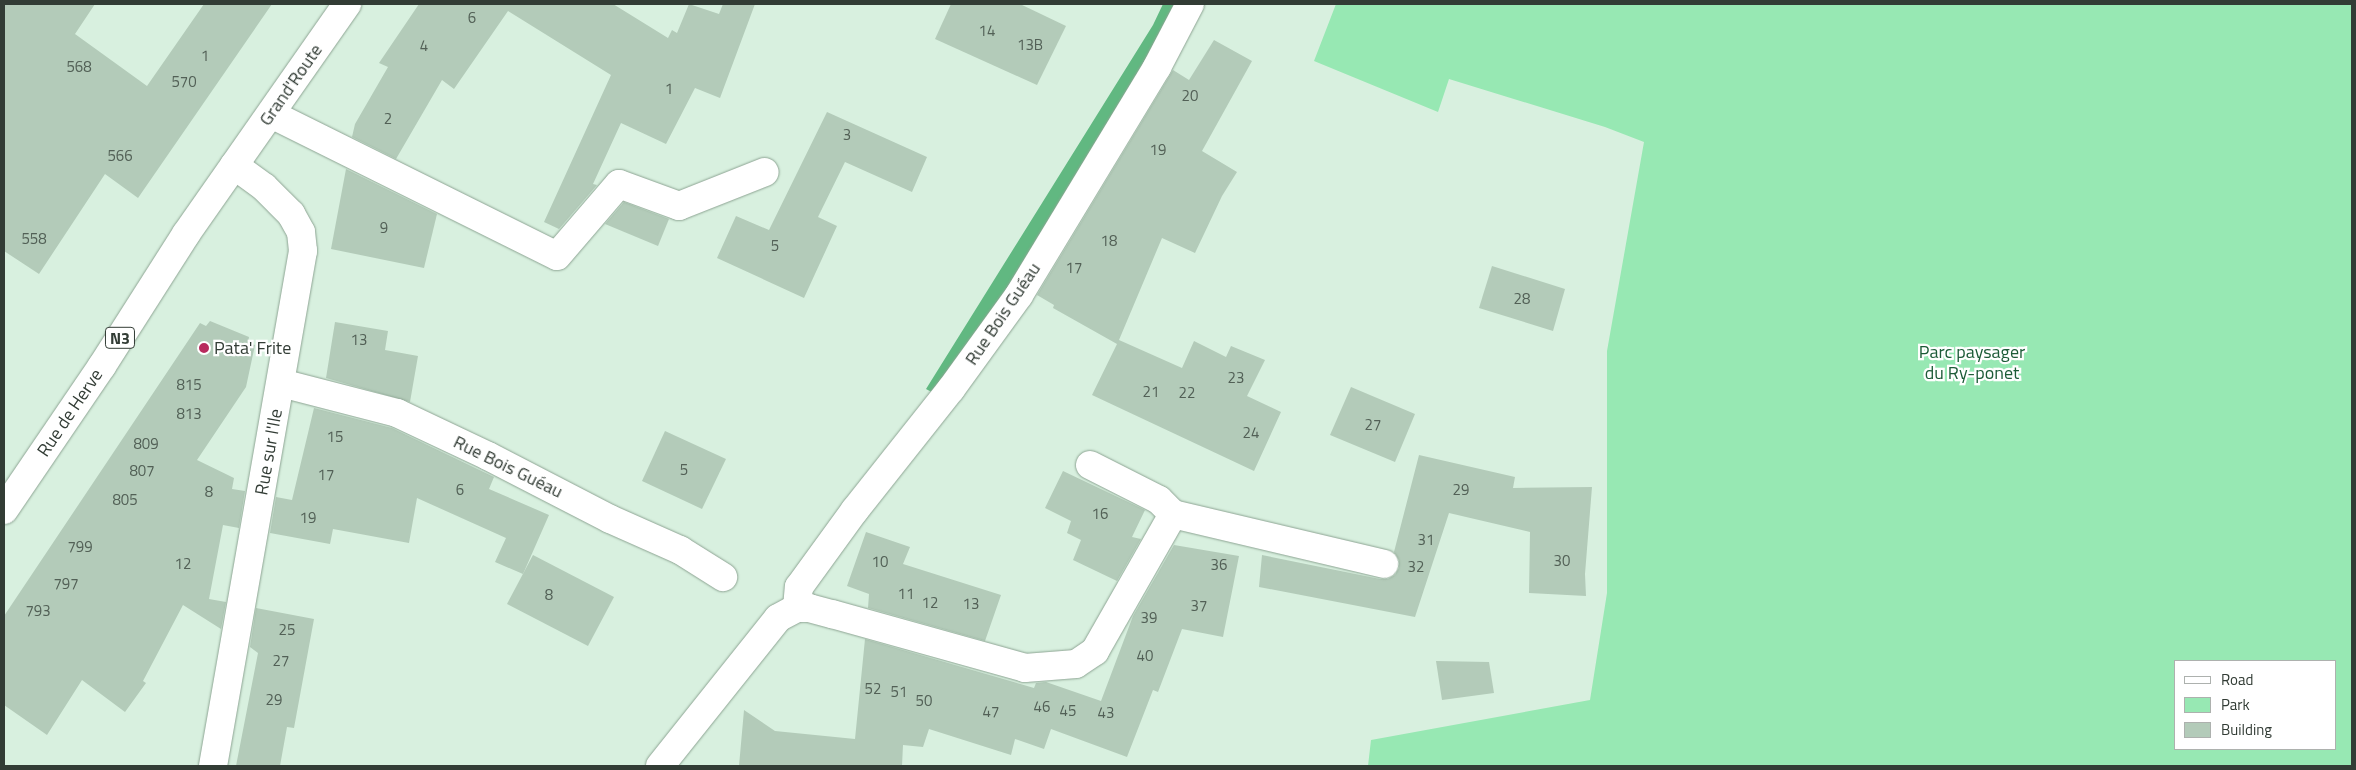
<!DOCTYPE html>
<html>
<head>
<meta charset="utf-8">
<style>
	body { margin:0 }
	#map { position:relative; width:2356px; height:770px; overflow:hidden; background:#d8f0df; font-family:"Titillium Web",sans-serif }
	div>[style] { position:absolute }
	.green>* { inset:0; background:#97e8b3 }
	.forest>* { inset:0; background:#61b881 }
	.building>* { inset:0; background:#b3cbb9 }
	.roads { filter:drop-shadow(0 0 1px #8da493) drop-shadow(0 0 1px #8da493) }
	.minor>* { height:28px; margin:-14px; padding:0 14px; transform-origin:14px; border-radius:14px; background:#fff }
	.major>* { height:28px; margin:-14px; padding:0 14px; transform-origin:14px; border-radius:14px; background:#fff }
	.dots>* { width:14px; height:14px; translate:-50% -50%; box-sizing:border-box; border:2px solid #fff; border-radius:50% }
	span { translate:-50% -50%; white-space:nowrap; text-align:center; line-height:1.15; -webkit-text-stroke:4.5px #fff; paint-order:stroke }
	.number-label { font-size:15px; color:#526056 }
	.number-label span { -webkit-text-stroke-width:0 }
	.shield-label span { padding:1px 4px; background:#fff; border:1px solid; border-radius:4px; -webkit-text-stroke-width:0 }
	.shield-label { font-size:16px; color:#323c35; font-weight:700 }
	.street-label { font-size:18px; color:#323c35 }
	.poi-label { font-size:18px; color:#323c35 }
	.left { translate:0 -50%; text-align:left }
	.park-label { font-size:18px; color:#1c5b37 }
	.frame { position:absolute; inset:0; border:5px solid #323c35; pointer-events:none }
	.legend { position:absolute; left:2174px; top:660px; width:162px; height:90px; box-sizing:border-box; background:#fff; border:1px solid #adb1ae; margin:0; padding:6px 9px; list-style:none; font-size:15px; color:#323c35 }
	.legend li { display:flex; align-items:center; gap:10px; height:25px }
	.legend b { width:25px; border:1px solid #adb1ae }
</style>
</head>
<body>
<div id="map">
	<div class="green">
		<i style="clip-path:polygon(evenodd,1336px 4px,2352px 4px,2352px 766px,1368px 766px,1371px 740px,1590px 700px,1607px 593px,1607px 351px,1644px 142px,1605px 127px,1449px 79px,1438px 112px,1314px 61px,1336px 4px,2175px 661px,2335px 661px,2335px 749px,2175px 749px,2175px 661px)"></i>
	</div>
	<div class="forest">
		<i style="clip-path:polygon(1163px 4px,1184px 4px,1169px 36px,939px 396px,926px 389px,1153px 25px)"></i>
	</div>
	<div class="building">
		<i style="clip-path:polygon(4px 4px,95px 4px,75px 34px,147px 86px,204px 4px,272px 4px,138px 198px,105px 174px,39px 274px,4px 251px)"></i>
		<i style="clip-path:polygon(419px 4px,613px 4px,668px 38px,672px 30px,677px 33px,689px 4px,719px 14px,723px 4px,755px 4px,720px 98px,695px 88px,666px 144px,621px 123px,593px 184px,597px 185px,559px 229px,544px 222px,611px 75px,508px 11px,454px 89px,442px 80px,396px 159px,352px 137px,355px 124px,388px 67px,379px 63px)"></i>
		<i style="clip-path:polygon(951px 4px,1020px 4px,1066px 26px,1037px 85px,935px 39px)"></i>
		<i style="clip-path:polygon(1214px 40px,1252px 61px,1202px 151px,1237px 172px,1222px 196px,1195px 253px,1162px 238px,1119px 340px,1182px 368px,1194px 341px,1226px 357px,1231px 346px,1265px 360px,1247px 396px,1281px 412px,1254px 471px,1092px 395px,1117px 344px,1053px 308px,1054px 305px,1037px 295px,1173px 70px,1189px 80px)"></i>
		<i style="clip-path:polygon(827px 112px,927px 157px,912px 192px,845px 162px,818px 217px,837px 226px,804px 298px,717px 258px,736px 216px,769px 230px)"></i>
		<i style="clip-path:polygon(346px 169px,437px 214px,424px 268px,331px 249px)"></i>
		<i style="clip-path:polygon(624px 202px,669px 219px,658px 246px,605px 224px)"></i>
		<i style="clip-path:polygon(1492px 266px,1565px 289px,1553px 331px,1479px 308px)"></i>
		<i style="clip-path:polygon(210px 321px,249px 337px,248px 343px,255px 345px,246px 387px,197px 460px,234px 478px,232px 489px,245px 491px,239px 528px,223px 525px,209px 599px,226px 602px,221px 629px,183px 605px,143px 681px,146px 683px,125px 712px,82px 680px,47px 735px,4px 705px,4px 616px,200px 323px,206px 326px)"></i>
		<i style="clip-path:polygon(335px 322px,388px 331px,385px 350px,418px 356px,410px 402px,326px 378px)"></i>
		<i style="clip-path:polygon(1351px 387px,1415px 414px,1395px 462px,1330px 435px)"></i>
		<i style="clip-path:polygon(314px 408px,392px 428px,494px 477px,489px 489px,549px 515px,523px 574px,495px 562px,506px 538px,417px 498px,409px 543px,333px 529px,330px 544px,270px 533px,276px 497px,292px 500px)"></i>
		<i style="clip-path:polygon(665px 431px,726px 459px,702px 509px,642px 481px)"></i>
		<i style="clip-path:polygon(1419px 455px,1515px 477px,1513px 488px,1592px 487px,1585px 574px,1586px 596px,1529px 593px,1530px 532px,1449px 513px,1415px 617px,1259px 587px,1262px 555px,1380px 579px,1388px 579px,1395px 575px,1399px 568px,1399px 560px,1394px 552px)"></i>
		<i style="clip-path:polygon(1063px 471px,1145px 510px,1132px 537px,1141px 539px,1117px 581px,1073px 560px,1081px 540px,1067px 533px,1071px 521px,1045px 508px)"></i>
		<i style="clip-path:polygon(866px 532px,910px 547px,903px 564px,1001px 595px,985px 641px,868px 608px,869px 594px,847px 586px)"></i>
		<i style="clip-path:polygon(1174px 545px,1239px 556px,1223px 637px,1182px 629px,1158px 692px,1153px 690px,1127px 757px,1051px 729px,1044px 749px,1015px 739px,1011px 755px,929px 729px,923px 747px,903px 745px,902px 766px,739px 766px,744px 710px,775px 731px,855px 739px,865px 639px,1034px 688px,1036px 683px,1046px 682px,1101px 701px,1133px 616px)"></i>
		<i style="clip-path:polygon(533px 555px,614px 597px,588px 646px,507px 604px)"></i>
		<i style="clip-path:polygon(256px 608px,314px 619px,294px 728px,287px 727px,280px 766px,236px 766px,258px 653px,250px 647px)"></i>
		<i style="clip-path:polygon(1436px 661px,1489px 662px,1494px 693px,1442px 700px)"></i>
	</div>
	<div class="roads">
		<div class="minor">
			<i style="left:271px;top:114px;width:319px;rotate:26.4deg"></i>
			<i style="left:557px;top:256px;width:95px;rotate:-49.3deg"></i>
			<i style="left:619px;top:184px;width:64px;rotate:20.1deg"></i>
			<i style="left:679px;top:206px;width:92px;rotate:-21.6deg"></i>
			<i style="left:281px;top:383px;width:120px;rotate:14.5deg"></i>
			<i style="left:397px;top:413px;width:101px;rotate:25.3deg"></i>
			<i style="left:488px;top:456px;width:137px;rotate:27.3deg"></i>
			<i style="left:610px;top:519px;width:77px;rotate:23.9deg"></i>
			<i style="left:680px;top:550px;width:51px;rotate:32.1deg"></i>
			<i style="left:1090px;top:465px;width:77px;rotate:26.9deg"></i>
			<i style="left:1159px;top:500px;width:20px;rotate:45deg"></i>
			<i style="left:797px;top:608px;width:21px;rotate:-85deg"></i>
			<i style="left:799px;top:587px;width:95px;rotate:-54deg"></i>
			<i style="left:855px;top:510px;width:154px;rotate:-51.6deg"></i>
			<i style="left:951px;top:389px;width:116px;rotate:-54.1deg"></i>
			<i style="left:1019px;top:295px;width:267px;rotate:-58.8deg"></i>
			<i style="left:1157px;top:67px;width:71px;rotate:-62.4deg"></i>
			<i style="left:213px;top:766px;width:523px;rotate:-80.09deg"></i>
			<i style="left:303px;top:251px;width:19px;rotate:-96deg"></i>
			<i style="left:301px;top:232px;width:21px;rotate:-119deg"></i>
			<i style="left:291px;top:214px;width:38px;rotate:-135deg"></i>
			<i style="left:264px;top:187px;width:37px;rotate:-144deg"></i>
			<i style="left:660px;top:766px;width:189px;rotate:-51.4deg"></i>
			<i style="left:778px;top:618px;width:21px;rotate:-28deg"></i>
			<i style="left:797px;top:608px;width:12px"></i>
			<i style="left:809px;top:608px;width:24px;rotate:15deg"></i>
			<i style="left:832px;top:614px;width:200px;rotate:15.6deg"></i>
			<i style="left:1025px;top:668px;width:51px;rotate:-4.5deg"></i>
			<i style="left:1076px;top:664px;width:23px;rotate:-34deg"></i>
			<i style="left:1095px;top:651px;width:158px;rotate:-60.3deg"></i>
			<i style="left:1173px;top:514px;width:217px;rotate:13.3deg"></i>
		</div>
		<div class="major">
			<i style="left:4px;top:510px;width:174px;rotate:-55.8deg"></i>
			<i style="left:102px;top:366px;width:156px;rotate:-57.5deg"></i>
			<i style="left:186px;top:234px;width:281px;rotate:-55deg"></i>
		</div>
	</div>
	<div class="dots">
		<i style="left:204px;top:348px;background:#b82a5d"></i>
	</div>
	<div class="number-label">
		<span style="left:472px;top:18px">6</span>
		<span style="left:987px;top:31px">14</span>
		<span style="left:1030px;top:45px">13B</span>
		<span style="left:424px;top:46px">4</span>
		<span style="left:205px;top:56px">1</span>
		<span style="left:79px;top:67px">568</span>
		<span style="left:184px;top:82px">570</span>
		<span style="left:669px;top:89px">1</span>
		<span style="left:1190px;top:96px">20</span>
		<span style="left:388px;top:119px">2</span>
		<span style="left:847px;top:135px">3</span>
		<span style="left:1158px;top:150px">19</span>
		<span style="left:120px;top:156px">566</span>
		<span style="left:384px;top:228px">9</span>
		<span style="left:34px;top:239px">558</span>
		<span style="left:1109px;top:241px">18</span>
		<span style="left:775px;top:246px">5</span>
		<span style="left:1074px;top:268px">17</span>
		<span style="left:1522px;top:299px">28</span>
		<span style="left:359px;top:340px">13</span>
		<span style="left:1236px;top:378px">23</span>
		<span style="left:189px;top:385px">815</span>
		<span style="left:1151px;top:392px">21</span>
		<span style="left:1187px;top:393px">22</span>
		<span style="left:189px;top:414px">813</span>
		<span style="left:1373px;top:425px">27</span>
		<span style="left:1251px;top:433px">24</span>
		<span style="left:335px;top:437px">15</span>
		<span style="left:146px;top:444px">809</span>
		<span style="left:684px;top:470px">5</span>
		<span style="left:142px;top:471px">807</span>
		<span style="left:326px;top:475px">17</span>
		<span style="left:460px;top:490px">6</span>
		<span style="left:1461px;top:490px">29</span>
		<span style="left:209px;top:492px">8</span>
		<span style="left:125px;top:500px">805</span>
		<span style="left:1100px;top:514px">16</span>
		<span style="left:308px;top:518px">19</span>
		<span style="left:1426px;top:540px">31</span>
		<span style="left:80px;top:547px">799</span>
		<span style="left:1562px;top:561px">30</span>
		<span style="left:880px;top:562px">10</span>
		<span style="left:183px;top:564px">12</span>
		<span style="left:1219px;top:565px">36</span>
		<span style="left:1416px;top:567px">32</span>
		<span style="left:66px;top:584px">797</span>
		<span style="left:906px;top:594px">11</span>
		<span style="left:549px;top:595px">8</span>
		<span style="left:930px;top:603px">12</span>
		<span style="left:971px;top:604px">13</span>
		<span style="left:1199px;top:606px">37</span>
		<span style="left:38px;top:611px">793</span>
		<span style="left:1149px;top:618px">39</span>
		<span style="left:287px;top:630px">25</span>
		<span style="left:1145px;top:656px">40</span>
		<span style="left:281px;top:661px">27</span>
		<span style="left:873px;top:689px">52</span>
		<span style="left:899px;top:692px">51</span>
		<span style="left:274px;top:700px">29</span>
		<span style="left:924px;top:701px">50</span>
		<span style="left:1042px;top:707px">46</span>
		<span style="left:1068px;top:711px">45</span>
		<span style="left:991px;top:712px">47</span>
		<span style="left:1106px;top:713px">43</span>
	</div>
	<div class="shield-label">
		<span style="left:120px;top:338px">N3</span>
	</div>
	<div class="street-label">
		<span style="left:291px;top:85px;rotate:-55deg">Grand'Route</span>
		<span style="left:1003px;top:314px;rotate:-56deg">Rue Bois Guéau</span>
		<span style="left:70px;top:413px;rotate:-56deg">Rue de Herve</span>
		<span style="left:269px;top:452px;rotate:-80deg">Rue sur l'Ile</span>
		<span style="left:508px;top:467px;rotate:26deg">Rue Bois Guéau</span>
	</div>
	<div class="poi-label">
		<span class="left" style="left:214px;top:348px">Pata' Frite</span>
	</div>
	<div class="park-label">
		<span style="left:1972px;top:363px">Parc paysager<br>du Ry-ponet</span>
	</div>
	<div class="frame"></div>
	<ul class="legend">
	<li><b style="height:6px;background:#fff"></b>Road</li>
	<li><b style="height:14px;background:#97e8b3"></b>Park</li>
	<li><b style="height:14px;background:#b3cbb9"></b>Building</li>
	</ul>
</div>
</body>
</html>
